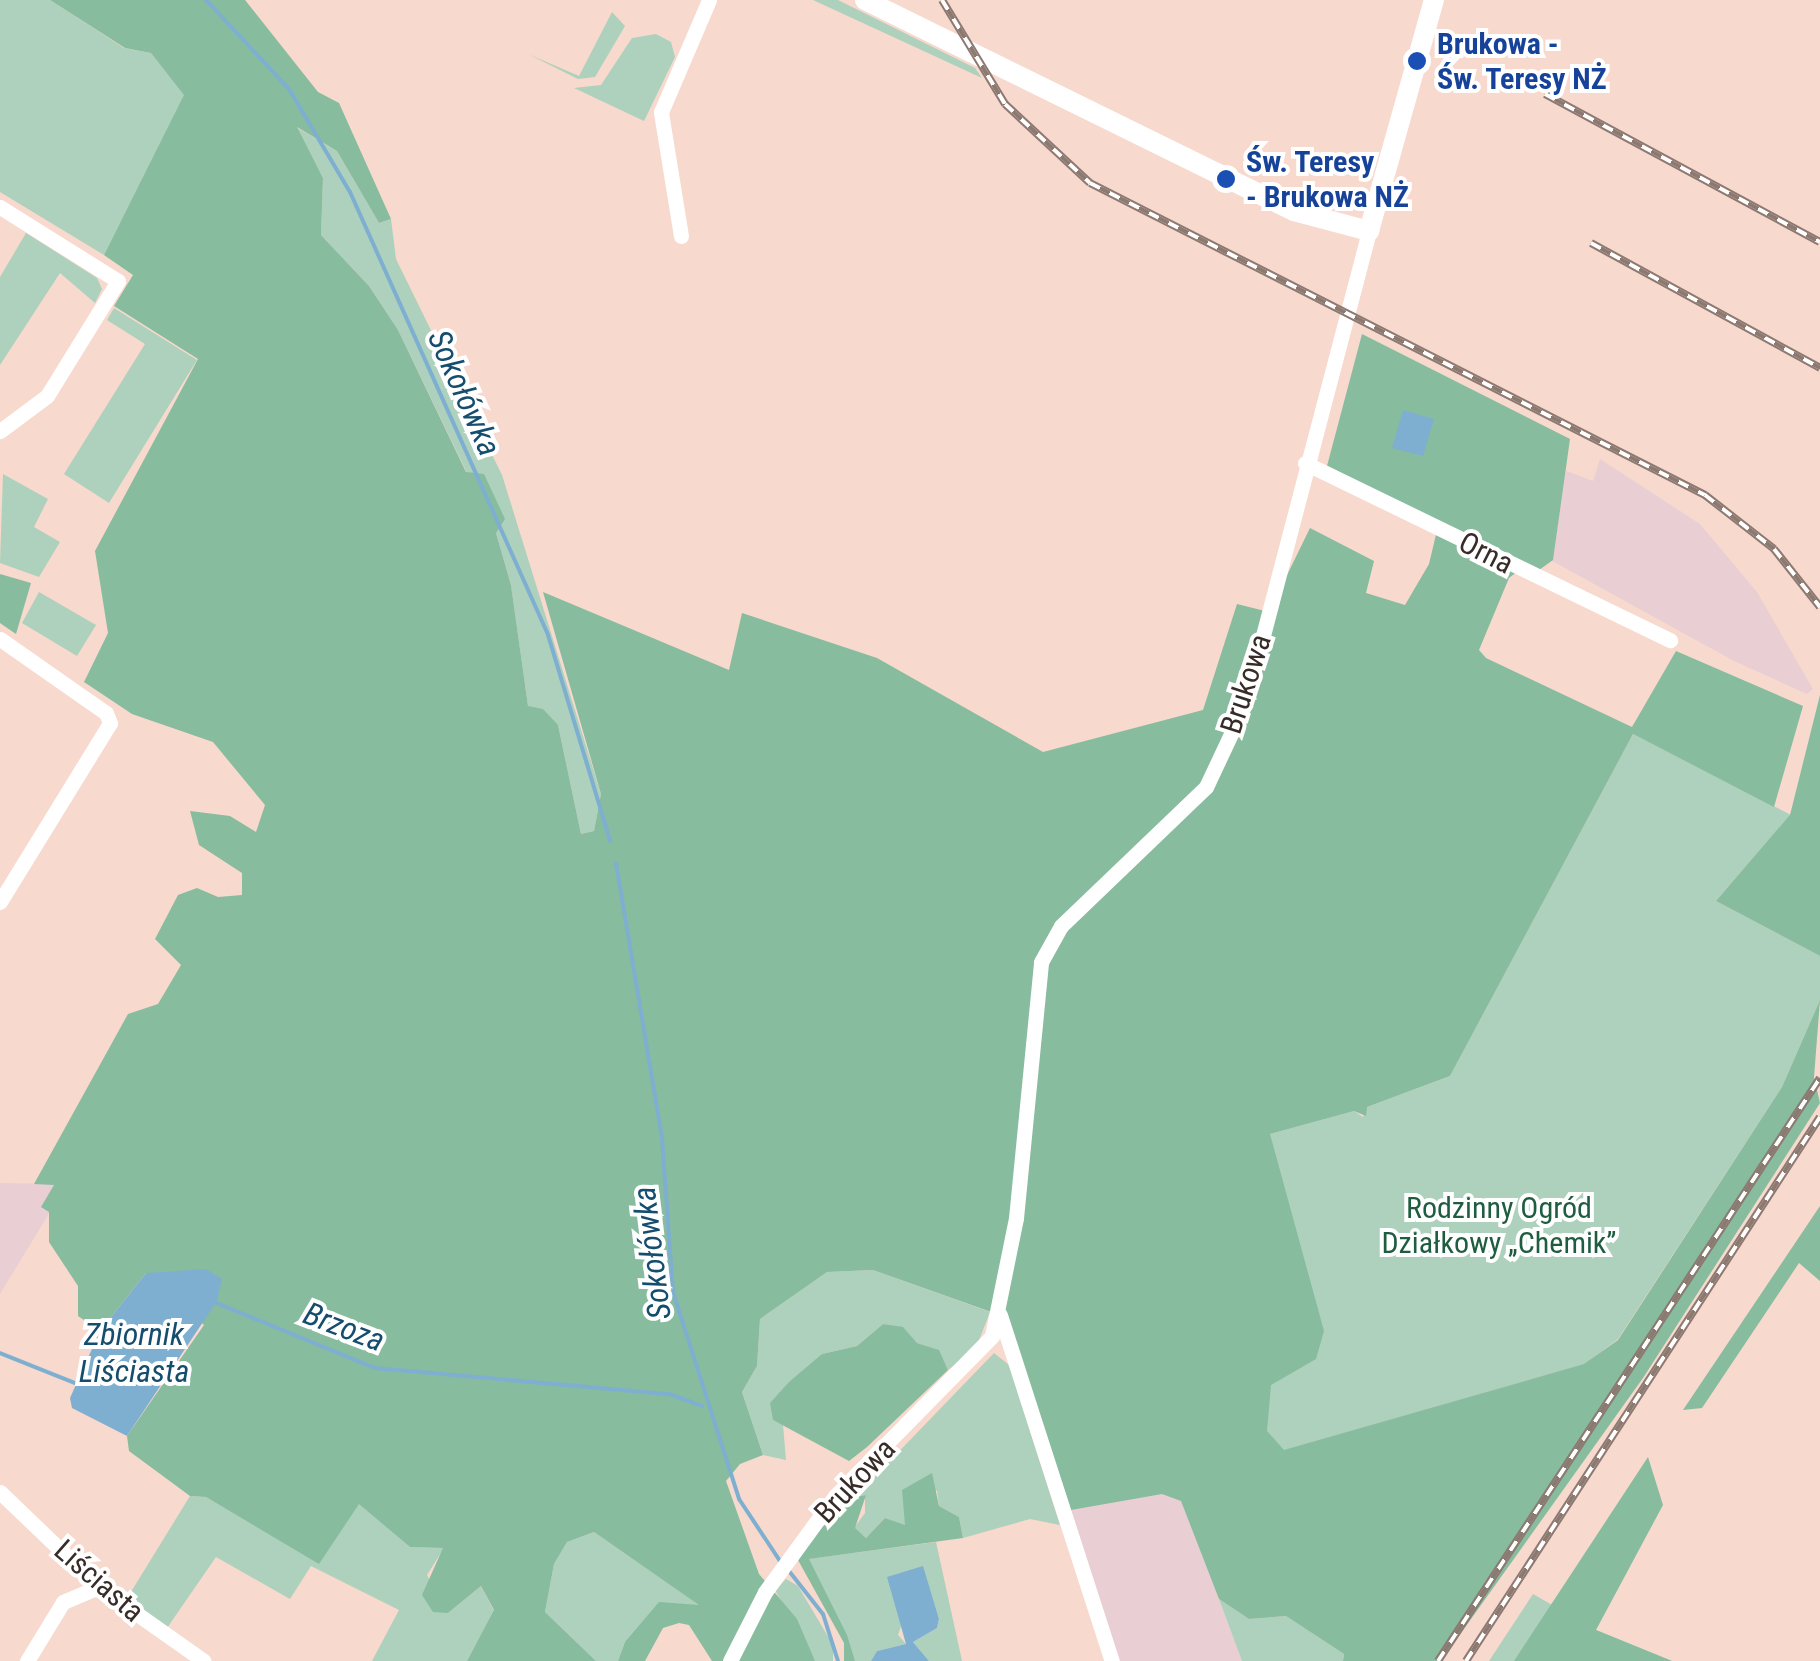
<!DOCTYPE html>
<html>
<head>
<meta charset="utf-8">
<style>
	body { margin:0 }
	#map { position:relative; width:1820px; height:1661px; overflow:hidden; background:#f7d9cd; font-family:"Roboto Condensed",sans-serif }
	div>[style] { position:absolute }
	.commercial>* { inset:0; background:#e9cfd3 }
	.green>* { inset:0; background:#add1bc }
	.forest>* { inset:0; background:#87bc9e }
	.water>* { inset:0; background:#7fafd0 }
	.stream>* { height:4px; margin:-2px; padding:0 2px; transform-origin:2px; border-radius:2px; background:#7fafd0 }
	.minor>* { height:15px; margin:-7.5px; padding:0 7.5px; transform-origin:7.5px; border-radius:7.5px; background:#fff }
	.tertiary>* { height:20px; margin:-10px; padding:0 10px; transform-origin:10px; border-radius:10px; background:#fff }
	.rail>* { height:8px; margin-top:-4px; transform-origin:0; background:repeating-linear-gradient(90deg,#fff 0 11px,#8c7971 0 22px); box-sizing:border-box; border-block:2px solid #8c7971 }
	.dots>* { width:28px; height:28px; translate:-50% -50%; box-sizing:border-box; border:5px solid #fff; border-radius:50% }
	span { translate:-50% -50%; white-space:nowrap; text-align:center; line-height:1.15; -webkit-text-stroke:8px #fff; paint-order:stroke }
	.transit-label { font-size:30px; color:#164399; font-weight:700 }
	.left { translate:0 -50%; text-align:left }
	.street-label { font-size:30px; color:#372c28 }
	.park-label { font-size:30px; color:#1f5d40 }
	.water-label { font-size:32px; color:#154d6f; font-style:italic }
</style>
</head>
<body>
<div id="map">
	<div class="commercial">
		<i style="clip-path:polygon(1600px 459px,1700px 524px,1757px 592px,1813px 689px,1807px 694px,1734px 661px,1523px 545px,1556px 467px,1593px 481px)"></i>
		<i style="clip-path:polygon(0 1183px,55px 1184px,50px 1212px,0 1294px)"></i>
		<i style="clip-path:polygon(1180px 1481px,1219px 1599px,1242px 1661px,1120px 1661px,1071px 1510px)"></i>
	</div>
	<div class="green">
		<i style="clip-path:polygon(0 0,50px 0,124px 48px,151px 53px,185px 95px,104px 255px,0 192px)"></i>
		<i style="clip-path:polygon(813px 0,838px 0,975px 68px,982px 78px)"></i>
		<i style="clip-path:polygon(612px 12px,625px 26px,595px 77px,578px 79px,528px 54px,579px 76px)"></i>
		<i style="clip-path:polygon(656px 34px,671px 42px,675px 57px,644px 121px,574px 88px,601px 85px,632px 38px)"></i>
		<i style="clip-path:polygon(296px 127px,337px 151px,379px 223px,391px 219px,396px 259px,502px 475px,601px 794px,594px 831px,581px 834px,558px 725px,528px 706px,511px 585px,496px 533px,398px 330px,369px 286px,321px 235px,323px 178px)"></i>
		<i style="clip-path:polygon(26px 233px,97px 278px,102px 289px,95px 303px,60px 273px,0 365px,0 277px)"></i>
		<i style="clip-path:polygon(114px 308px,197px 360px,109px 503px,64px 474px,145px 344px,107px 320px)"></i>
		<i style="clip-path:polygon(3px 474px,48px 499px,34px 527px,60px 542px,39px 577px,0 563px)"></i>
		<i style="clip-path:polygon(39px 592px,96px 625px,77px 656px,22px 623px)"></i>
		<i style="clip-path:polygon(1633px 734px,1791px 815px,1716px 901px,1820px 956px,1820px 1000px,1782px 1087px,1618px 1339px,1585px 1364px,1180px 1481px,1270px 1134px,1354px 1111px,1363px 1117px,1367px 1107px,1450px 1076px)"></i>
		<i style="clip-path:polygon(873px 1270px,990px 1312px,976px 1348px,948px 1370px,938px 1350px,917px 1343px,903px 1328px,883px 1324px,857px 1346px,822px 1354px,773px 1420px,783px 1425px,786px 1460px,763px 1455px,742px 1392px,757px 1366px,760px 1319px,827px 1272px)"></i>
		<i style="clip-path:polygon(994px 1353px,1009px 1365px,1060px 1525px,1030px 1519px,963px 1538px,959px 1517px,939px 1506px,937px 1490px,906px 1526px,885px 1518px,866px 1538px,854px 1528px,865px 1513px,865px 1495px,855px 1497px)"></i>
		<i style="clip-path:polygon(190px 1496px,206px 1497px,319px 1563px,359px 1503px,410px 1547px,444px 1548px,427px 1575px,448px 1613px,481px 1586px,494px 1611px,467px 1661px,372px 1661px,399px 1610px,311px 1566px,290px 1599px,216px 1557px,167px 1628px,126px 1600px)"></i>
		<i style="clip-path:polygon(594px 1532px,701px 1606px,625px 1642px,618px 1661px,596px 1661px,545px 1612px,554px 1564px,567px 1542px)"></i>
		<i style="clip-path:polygon(936px 1542px,962px 1661px,929px 1661px,913px 1642px,937px 1628px,939px 1619px,922px 1566px,898px 1635px,906px 1644px,877px 1651px,871px 1661px,855px 1661px,808px 1559px)"></i>
		<i style="clip-path:polygon(786px 1579px,798px 1586px,833px 1645px,833px 1661px,815px 1661px,775px 1590px)"></i>
		<i style="clip-path:polygon(1533px 1594px,1596px 1630px,1672px 1661px,1489px 1661px)"></i>
		<i style="clip-path:polygon(1219px 1599px,1249px 1619px,1286px 1616px,1344px 1654px,1343px 1661px,1242px 1661px)"></i>
	</div>
	<div class="forest">
		<i style="clip-path:polygon(50px 0,245px 0,318px 92px,339px 103px,391px 219px,379px 223px,337px 151px,297px 127px,323px 178px,321px 235px,369px 286px,398px 330px,466px 472px,484px 474px,505px 519px,496px 533px,511px 585px,528px 706px,543px 709px,558px 725px,581px 834px,594px 831px,601px 794px,543px 592px,729px 670px,742px 613px,877px 658px,1043px 752px,1203px 710px,1237px 604px,1269px 612px,1310px 528px,1374px 561px,1366px 593px,1405px 605px,1429px 564px,1439px 522px,1327px 466px,1362px 334px,1570px 439px,1553px 560px,1539px 570px,1526px 565px,1509px 578px,1479px 650px,1486px 658px,1632px 727px,1676px 651px,1803px 706px,1774px 807px,1633px 734px,1450px 1076px,1367px 1107px,1366px 1116px,1354px 1111px,1270px 1134px,1324px 1331px,1316px 1359px,1271px 1385px,1267px 1431px,1284px 1450px,1584px 1364px,1618px 1340px,1782px 1087px,1820px 1000px,1814px 1077px,1820px 1103px,1643px 1378px,1441px 1661px,1343px 1661px,1344px 1654px,1286px 1616px,1249px 1619px,1219px 1599px,1181px 1501px,1162px 1494px,1071px 1510px,1008px 1318px,873px 1270px,827px 1272px,760px 1319px,757px 1366px,742px 1392px,763px 1455px,740px 1464px,726px 1481px,759px 1574px,797px 1619px,815px 1661px,712px 1661px,689px 1625px,679px 1623px,663px 1628px,645px 1661px,618px 1661px,625px 1642px,659px 1602px,699px 1605px,594px 1532px,567px 1542px,554px 1564px,545px 1612px,596px 1661px,467px 1661px,494px 1610px,481px 1586px,448px 1613px,433px 1612px,422px 1595px,443px 1548px,410px 1547px,359px 1504px,319px 1564px,206px 1497px,190px 1496px,129px 1451px,127px 1436px,204px 1325px,146px 1273px,100px 1331px,78px 1316px,78px 1286px,49px 1242px,49px 1212px,41px 1207px,54px 1185px,34px 1184px,128px 1014px,158px 1004px,181px 965px,155px 939px,178px 895px,197px 888px,218px 897px,242px 895px,242px 873px,199px 845px,190px 811px,230px 816px,256px 832px,265px 805px,213px 742px,132px 714px,84px 682px,108px 633px,95px 551px,198px 359px,114px 306px,133px 275px,104px 255px,184px 95px,151px 53px,125px 48px)"></i>
		<i style="clip-path:polygon(0 574px,31px 583px,16px 634px,0 623px)"></i>
		<i style="clip-path:polygon(1820px 695px,1820px 956px,1716px 901px,1790px 815px)"></i>
		<i style="clip-path:polygon(1820px 1206px,1820px 1281px,1799px 1263px,1702px 1408px,1683px 1410px)"></i>
		<i style="clip-path:polygon(883px 1324px,903px 1327px,917px 1343px,939px 1350px,948px 1370px,867px 1447px,849px 1461px,773px 1420px,770px 1403px,789px 1382px,822px 1354px,857px 1346px)"></i>
		<i style="clip-path:polygon(1648px 1457px,1663px 1505px,1596px 1630px,1672px 1661px,1514px 1661px)"></i>
		<i style="clip-path:polygon(932px 1473px,939px 1506px,959px 1517px,963px 1538px,809px 1559px,847px 1635px,855px 1661px,844px 1661px,844px 1643px,798px 1560px,814px 1534px,855px 1497px,866px 1495px,855px 1528px,866px 1538px,885px 1518px,905px 1525px,902px 1490px)"></i>
	</div>
	<div class="water">
		<i style="clip-path:polygon(1403px 410px,1434px 419px,1423px 456px,1392px 448px)"></i>
		<i style="clip-path:polygon(206px 1269px,222px 1279px,217px 1301px,127px 1436px,72px 1408px,70px 1398px,100px 1331px,146px 1273px)"></i>
		<i style="clip-path:polygon(923px 1566px,939px 1619px,937px 1628px,913px 1642px,929px 1661px,871px 1661px,877px 1651px,906px 1644px,887px 1577px)"></i>
	</div>
	<div class="stream">
		<i style="left:206px;top:0;width:122px;rotate:47deg"></i>
		<i style="left:289px;top:89px;width:120px;rotate:59.4deg"></i>
		<i style="left:350px;top:192px;width:485px;rotate:65.9deg"></i>
		<i style="left:548px;top:635px;width:215px;rotate:73.2deg"></i>
		<i style="left:616px;top:863px;width:280px;rotate:80.5deg"></i>
		<i style="left:662px;top:1139px;width:153px;rotate:85.9deg"></i>
		<i style="left:673px;top:1292px;width:217px;rotate:72.3deg"></i>
		<i style="left:739px;top:1499px;width:78px;rotate:56.5deg"></i>
		<i style="left:214px;top:1302px;width:174px;rotate:22.3deg"></i>
		<i style="left:375px;top:1368px;width:295px;rotate:5.1deg"></i>
		<i style="left:669px;top:1394px;width:35px;rotate:20deg"></i>
		<i style="left:0;top:1353px;width:83px;rotate:21.9deg"></i>
		<i style="left:789px;top:1571px;width:55px;rotate:51.7deg"></i>
		<i style="left:823px;top:1614px;width:49px;rotate:72.3deg"></i>
	</div>
	<div class="minor">
		<i style="left:0;top:207px;width:139px;rotate:32.1deg"></i>
		<i style="left:118px;top:281px;width:135px;rotate:121.7deg"></i>
		<i style="left:47px;top:396px;width:59px;rotate:143.3deg"></i>
		<i style="left:681px;top:236px;width:126px;rotate:-99.2deg"></i>
		<i style="left:661px;top:112px;width:122px;rotate:-66.8deg"></i>
		<i style="left:1305px;top:463px;width:406px;rotate:25.9deg"></i>
		<i style="left:0;top:639px;width:129px;rotate:34.9deg"></i>
		<i style="left:106px;top:713px;width:11px;rotate:68deg"></i>
		<i style="left:110px;top:723px;width:210px;rotate:121.6deg"></i>
		<i style="left:1000px;top:1315px;width:364px;rotate:72.1deg"></i>
		<i style="left:0;top:1492px;width:137px;rotate:43.8deg"></i>
		<i style="left:99px;top:1587px;width:128px;rotate:35.2deg"></i>
		<i style="left:27px;top:1661px;width:69px;rotate:-58.6deg"></i>
		<i style="left:63px;top:1602px;width:39px;rotate:-23deg"></i>
		<i style="left:730px;top:1661px;width:77px;rotate:-63.1deg"></i>
		<i style="left:765px;top:1592px;width:119px;rotate:-53.9deg"></i>
		<i style="left:835px;top:1496px;width:224px;rotate:-45.5deg"></i>
		<i style="left:992px;top:1336px;width:120px;rotate:-78.5deg"></i>
		<i style="left:1016px;top:1218px;width:257px;rotate:-84.4deg"></i>
		<i style="left:1041px;top:962px;width:41px;rotate:-60.9deg"></i>
		<i style="left:1061px;top:926px;width:201px;rotate:-43.8deg"></i>
		<i style="left:1206px;top:787px;width:92px;rotate:-64.8deg"></i>
		<i style="left:1245px;top:704px;width:489px;rotate:-75.3deg"></i>
	</div>
	<div class="tertiary">
		<i style="left:865px;top:0;width:478px;rotate:26.2deg"></i>
		<i style="left:1294px;top:211px;width:78px;rotate:14.9deg"></i>
		<i style="left:1369px;top:231px;width:240px;rotate:-74.3deg"></i>
	</div>
	<div class="rail">
		<i style="left:942px;top:0;width:122px;rotate:58.8deg"></i>
		<i style="left:1005px;top:104px;width:116px;rotate:42.9deg"></i>
		<i style="left:1090px;top:183px;width:690px;rotate:26.9deg"></i>
		<i style="left:1705px;top:495px;width:88px;rotate:38deg"></i>
		<i style="left:1774px;top:549px;width:74px;rotate:51.6deg"></i>
		<i style="left:1545px;top:94px;width:312px;rotate:28.3deg"></i>
		<i style="left:1591px;top:243px;width:261px;rotate:28.6deg"></i>
		<i style="left:1438px;top:1661px;width:697px;rotate:-56.77deg"></i>
		<i style="left:1466px;top:1661px;width:649px;rotate:-56.95deg"></i>
	</div>
	<div class="dots">
		<i style="left:1417px;top:61px;background:#1a4fb4"></i>
		<i style="left:1226px;top:179px;background:#1a4fb4"></i>
	</div>
	<div class="transit-label">
		<span class="left" style="left:1437px;top:61px">Brukowa -<br>Św. Teresy NŻ</span>
		<span class="left" style="left:1246px;top:179px">Św. Teresy<br>- Brukowa NŻ</span>
	</div>
	<div class="street-label">
		<span style="left:1486px;top:553px;rotate:27deg">Orna</span>
		<span style="left:1246px;top:684px;rotate:-72deg">Brukowa</span>
		<span style="left:855px;top:1481px;rotate:-47deg">Brukowa</span>
		<span style="left:99px;top:1581px;rotate:41deg">Liściasta</span>
	</div>
	<div class="park-label">
		<span style="left:1499px;top:1225px">Rodzinny Ogród<br>Działkowy „Chemik”</span>
	</div>
	<div class="water-label">
		<span style="left:464px;top:393px;rotate:66deg">Sokołówka</span>
		<span style="left:652px;top:1253px;rotate:-97deg">Sokołówka</span>
		<span style="left:344px;top:1327px;rotate:21deg">Brzoza</span>
		<span style="left:134px;top:1353px">Zbiornik<br>Liściasta</span>
	</div>
</div>
</body>
</html>
